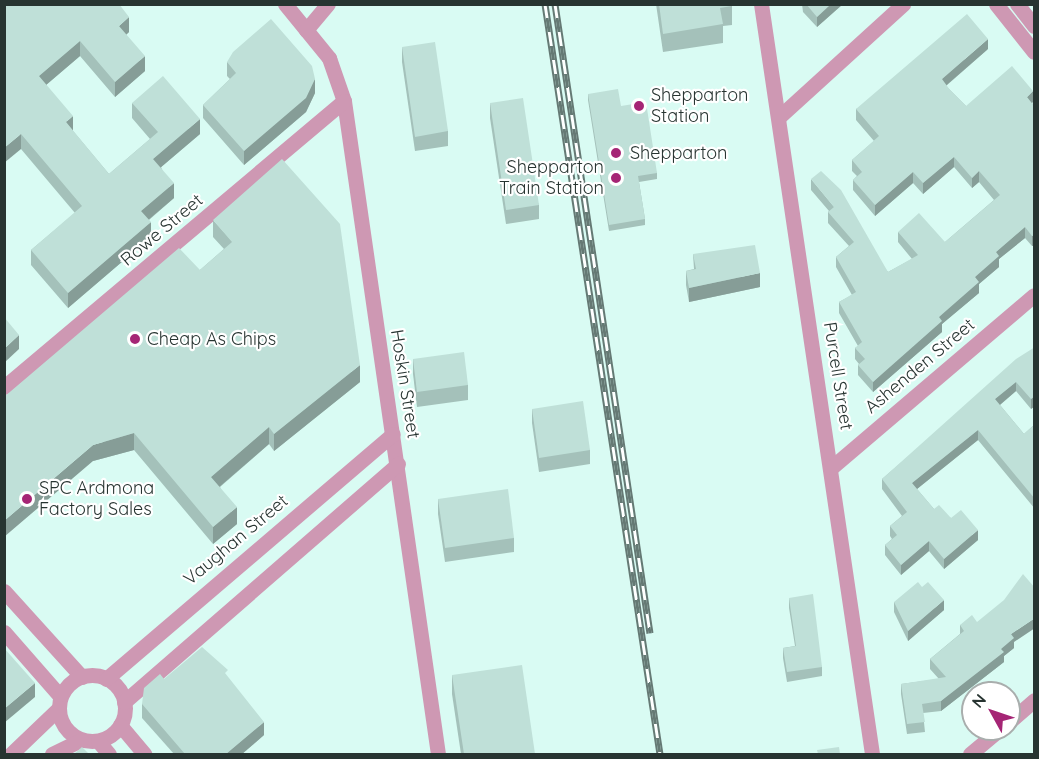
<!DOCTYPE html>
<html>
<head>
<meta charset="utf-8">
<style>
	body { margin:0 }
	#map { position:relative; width:1039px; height:759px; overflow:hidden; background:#d9fbf3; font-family:Quicksand,sans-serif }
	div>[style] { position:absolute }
	.minor>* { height:15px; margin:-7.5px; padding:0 7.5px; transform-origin:7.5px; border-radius:7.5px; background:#ce98b3 }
	.minor>.ring { margin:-7.5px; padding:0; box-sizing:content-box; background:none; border:15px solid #ce98b3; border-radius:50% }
	.rail>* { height:7px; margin-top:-3.5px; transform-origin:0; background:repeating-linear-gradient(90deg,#fff 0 14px,#657974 0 28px); box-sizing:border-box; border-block:2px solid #657974 }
	.wall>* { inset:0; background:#a4c1ba }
	.shaded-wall>* { inset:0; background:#869d97 }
	.building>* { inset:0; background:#bfe0d8 }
	.dots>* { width:16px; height:16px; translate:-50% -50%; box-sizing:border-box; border:3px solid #fff; border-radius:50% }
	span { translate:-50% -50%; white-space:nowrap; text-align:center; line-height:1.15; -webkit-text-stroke:4.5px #fff; paint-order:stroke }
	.poi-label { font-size:18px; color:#273431 }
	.left { translate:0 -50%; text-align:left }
	.right { translate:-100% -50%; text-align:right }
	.street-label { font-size:18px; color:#273431 }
	.frame { position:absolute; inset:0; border:6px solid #273431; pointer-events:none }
	.north { position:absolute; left:961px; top:681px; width:60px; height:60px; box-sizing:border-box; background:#fff; border:2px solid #a9aead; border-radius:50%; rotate:310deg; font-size:16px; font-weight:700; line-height:24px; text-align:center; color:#273431 }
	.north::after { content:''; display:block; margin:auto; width:21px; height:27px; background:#a52575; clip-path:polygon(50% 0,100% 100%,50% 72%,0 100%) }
</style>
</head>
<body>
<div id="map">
	<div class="minor">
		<i style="left:285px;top:4px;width:70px;rotate:50.8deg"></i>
		<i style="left:329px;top:58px;width:46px;rotate:70.8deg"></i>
		<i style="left:344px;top:101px;width:660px;rotate:81.81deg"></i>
		<i style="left:761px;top:4px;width:758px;rotate:81.58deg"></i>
		<i style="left:996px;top:4px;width:61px;rotate:51.6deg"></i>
		<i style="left:1017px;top:4px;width:28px;rotate:52deg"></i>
		<i style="left:306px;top:30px;width:34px;rotate:-50deg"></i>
		<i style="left:779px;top:117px;width:168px;rotate:-42.3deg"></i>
		<i style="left:4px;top:387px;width:444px;rotate:-40.1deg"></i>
		<i style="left:832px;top:467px;width:265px;rotate:-40.4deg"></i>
		<i style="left:4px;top:591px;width:116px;rotate:47.8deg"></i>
		<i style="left:4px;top:632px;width:86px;rotate:48.8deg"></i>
		<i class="ring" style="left:59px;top:675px;width:51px;height:51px"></i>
		<i style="left:106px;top:679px;width:377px;rotate:-40.5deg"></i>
		<i style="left:124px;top:702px;width:363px;rotate:-41deg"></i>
		<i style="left:1009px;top:722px;width:33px;rotate:-41deg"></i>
		<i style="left:120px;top:725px;width:38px;rotate:50deg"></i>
		<i style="left:98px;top:741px;width:17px;rotate:50deg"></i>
		<i style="left:11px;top:754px;width:66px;rotate:-43.8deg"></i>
		<i style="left:52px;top:754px;width:32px;rotate:-26deg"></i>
		<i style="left:970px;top:754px;width:39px;rotate:-40deg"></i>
	</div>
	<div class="rail">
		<i style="left:545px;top:4px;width:759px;rotate:81.28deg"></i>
		<i style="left:555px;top:4px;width:636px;rotate:81.41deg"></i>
	</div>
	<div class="wall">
		<i style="clip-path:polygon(4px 4px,129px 32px,126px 35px,145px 71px,115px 97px,80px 56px,46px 85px,73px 131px,109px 174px,150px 139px,132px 118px,132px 103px,200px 134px,161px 167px,174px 198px,149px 220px,151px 237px,68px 308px,31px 265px,31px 250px,75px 213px,21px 149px)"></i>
		<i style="clip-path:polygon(656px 4px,732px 4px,732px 25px,723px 26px,723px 43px,663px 52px)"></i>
		<i style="clip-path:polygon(802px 4px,843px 4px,817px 27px,803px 12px)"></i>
		<i style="clip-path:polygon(402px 47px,448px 131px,448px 146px,415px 151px,402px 62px)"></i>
		<i style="clip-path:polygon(988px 49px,946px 86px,966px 106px,1033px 102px,1032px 103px,1035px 107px,1035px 245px,1032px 246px,1025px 238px,999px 259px,999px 267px,979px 284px,979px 293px,942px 324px,942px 332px,873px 392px,858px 375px,858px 365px,859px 364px,855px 359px,855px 348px,858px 346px,839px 313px,839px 302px,852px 295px,836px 267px,836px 257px,849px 246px,828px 223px,828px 212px,829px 211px,811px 190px,811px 179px,888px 272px,912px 259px,898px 242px,898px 232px,945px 242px,994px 200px,979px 182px,972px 188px,954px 167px,923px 194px,913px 183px,875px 216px,853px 190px,853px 180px,857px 176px,852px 171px,852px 160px,874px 141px,856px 120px,856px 109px)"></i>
		<i style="clip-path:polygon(227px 62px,315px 93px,306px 112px,244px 165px,203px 118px,203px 105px,230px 79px,227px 76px)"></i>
		<i style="clip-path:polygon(588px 94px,621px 106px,657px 173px,657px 179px,639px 182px,645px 219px,645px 225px,609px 231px,588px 100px)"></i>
		<i style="clip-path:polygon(490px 103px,539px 205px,539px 219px,506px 224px,490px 118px)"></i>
		<i style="clip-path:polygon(213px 220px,360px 382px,274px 451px,269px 444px,220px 487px,237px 524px,213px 544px,134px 450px,93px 461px,200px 270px,224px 249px,213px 237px)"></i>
		<i style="clip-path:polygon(693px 254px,760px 287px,689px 302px,686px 285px,686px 271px,694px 269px)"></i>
		<i style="clip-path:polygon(1035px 347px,1035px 406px,1031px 409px,1016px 391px,1000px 405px,1024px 434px,1035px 424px,1035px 509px,978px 440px,917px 489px,934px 509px,951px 518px,978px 540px,944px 569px,929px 551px,901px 575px,885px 555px,885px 545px,892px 539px,890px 536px,890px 526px,902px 516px,882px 489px,882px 479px)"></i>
		<i style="clip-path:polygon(413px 359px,468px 385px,468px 400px,417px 407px,413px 374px)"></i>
		<i style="clip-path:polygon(532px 409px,590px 450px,590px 464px,539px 472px,532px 423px)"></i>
		<i style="clip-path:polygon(438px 499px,514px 538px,514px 552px,445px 562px,438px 514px)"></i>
		<i style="clip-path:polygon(789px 598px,822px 667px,822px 676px,787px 682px,783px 658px,783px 648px,795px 646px,789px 608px)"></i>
		<i style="clip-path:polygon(894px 602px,944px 610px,908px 641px,894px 612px)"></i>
		<i style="clip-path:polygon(977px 622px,1014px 642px,1014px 648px,1004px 656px,1004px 662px,941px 711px,923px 713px,925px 732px,907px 734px,901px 694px,901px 684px,939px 679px,930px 669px,930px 659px,960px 634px,960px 625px)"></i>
		<i style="clip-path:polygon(452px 675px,535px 754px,461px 754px,452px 694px)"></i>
		<i style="clip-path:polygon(228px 678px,264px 735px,242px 754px,174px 754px,142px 718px,142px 704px,164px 679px)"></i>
	</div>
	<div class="shaded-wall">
		<i style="clip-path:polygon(831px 4px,843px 4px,817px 27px,817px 17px)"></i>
		<i style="clip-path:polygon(129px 17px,129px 32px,119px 41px,119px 26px)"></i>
		<i style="clip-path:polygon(988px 39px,988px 49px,942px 89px,942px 79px)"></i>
		<i style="clip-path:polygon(80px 41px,80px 56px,39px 91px,39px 76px)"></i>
		<i style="clip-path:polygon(145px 56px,145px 71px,115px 97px,115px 82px)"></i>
		<i style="clip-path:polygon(315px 79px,315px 93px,306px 112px,244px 165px,244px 151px)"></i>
		<i style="clip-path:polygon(1033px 91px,1033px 102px,1027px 107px,1027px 97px)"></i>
		<i style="clip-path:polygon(73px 116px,73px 131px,66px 122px)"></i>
		<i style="clip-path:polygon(200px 119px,200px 134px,153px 174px,153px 159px)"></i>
		<i style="clip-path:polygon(21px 134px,21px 149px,4px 163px,4px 148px)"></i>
		<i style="clip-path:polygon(954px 157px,954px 167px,923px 194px,923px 183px)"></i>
		<i style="clip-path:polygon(979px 171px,979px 182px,972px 188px,972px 178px)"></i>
		<i style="clip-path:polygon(913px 172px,913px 183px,875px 216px,875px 205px)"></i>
		<i style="clip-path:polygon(174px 183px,174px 198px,141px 226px,141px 211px)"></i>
		<i style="clip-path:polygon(151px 222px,151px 237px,68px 308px,68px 293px)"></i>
		<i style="clip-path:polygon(1025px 227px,1025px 238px,999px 259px,999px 267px,979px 284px,979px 293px,942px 324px,942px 332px,873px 392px,873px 382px,939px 317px,975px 277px,996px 252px)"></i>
		<i style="clip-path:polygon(1035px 235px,1035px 245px,1032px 246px,1032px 236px)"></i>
		<i style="clip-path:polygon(760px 273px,760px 287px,689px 302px,689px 288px)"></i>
		<i style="clip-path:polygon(19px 335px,19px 349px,4px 363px,4px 349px)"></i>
		<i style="clip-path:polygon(360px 365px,360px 382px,274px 451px,274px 434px)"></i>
		<i style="clip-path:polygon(1016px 382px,1016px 391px,995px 409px,995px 399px)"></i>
		<i style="clip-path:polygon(1035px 396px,1035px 406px,1031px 409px,1031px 399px)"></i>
		<i style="clip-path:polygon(269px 427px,269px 444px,211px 494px,211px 477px)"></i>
		<i style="clip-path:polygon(978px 430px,978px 440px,912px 493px,912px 483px)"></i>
		<i style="clip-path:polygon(134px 433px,134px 450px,93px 461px,4px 537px,4px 521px,93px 445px)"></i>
		<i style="clip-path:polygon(237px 507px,237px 524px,213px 544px,213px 527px)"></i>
		<i style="clip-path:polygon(978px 530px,978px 540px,944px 569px,944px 559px)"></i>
		<i style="clip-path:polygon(929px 541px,929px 551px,901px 575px,901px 565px)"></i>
		<i style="clip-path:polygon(944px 600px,944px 610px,908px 641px,908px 631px)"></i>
		<i style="clip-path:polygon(1035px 618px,1035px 628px,1014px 642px,1014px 648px,1004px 656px,1004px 662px,941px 711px,941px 701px,1001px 649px,1011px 634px)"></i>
		<i style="clip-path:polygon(35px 683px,35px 697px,4px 723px,4px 709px)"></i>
		<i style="clip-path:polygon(264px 722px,264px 735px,242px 754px,226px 754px)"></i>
	</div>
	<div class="building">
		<i style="clip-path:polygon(4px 4px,119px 4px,129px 17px,119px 26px,145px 56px,115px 82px,80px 41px,39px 76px,73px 116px,66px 122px,109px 174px,158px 132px,132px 103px,163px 76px,200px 119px,153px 159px,174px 183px,141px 211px,151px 222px,68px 293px,31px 250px,82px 206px,21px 134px,4px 148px)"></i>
		<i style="clip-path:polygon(659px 4px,732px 4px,732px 6px,720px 8px,723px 24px,663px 34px)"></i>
		<i style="clip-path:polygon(806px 4px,831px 4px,817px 17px)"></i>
		<i style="clip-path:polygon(967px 14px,988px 39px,942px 79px,950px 90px,966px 106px,1012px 66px,1033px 91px,1027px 97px,1035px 107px,1035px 235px,1032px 236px,1025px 227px,996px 252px,999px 256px,975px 277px,979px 282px,939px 317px,942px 321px,873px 382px,858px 365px,865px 359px,855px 348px,862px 342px,839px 302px,856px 292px,836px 257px,854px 242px,828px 212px,834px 207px,811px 179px,821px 171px,841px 190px,888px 272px,918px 255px,898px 232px,919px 213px,945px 242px,1000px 195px,979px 171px,972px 178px,954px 157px,923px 183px,913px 172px,875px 205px,853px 180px,862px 172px,852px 160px,879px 136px,856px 109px)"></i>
		<i style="clip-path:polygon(271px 19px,312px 66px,315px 79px,306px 98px,244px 151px,203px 105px,236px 73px,227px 62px,233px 52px)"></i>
		<i style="clip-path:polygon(435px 42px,448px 131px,415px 137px,402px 47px)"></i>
		<i style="clip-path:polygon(618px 89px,621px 106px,646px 102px,657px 173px,638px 176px,645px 219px,609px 225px,588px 94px)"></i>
		<i style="clip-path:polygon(523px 98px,539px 205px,506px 210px,490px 103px)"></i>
		<i style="clip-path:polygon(282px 159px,340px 224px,360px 365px,274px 434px,269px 427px,211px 477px,237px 507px,213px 527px,134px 433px,93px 445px,4px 521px,4px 397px,179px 248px,200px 270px,232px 242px,213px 220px)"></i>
		<i style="clip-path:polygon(755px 245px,760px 273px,689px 288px,686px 271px,696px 269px,693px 254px)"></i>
		<i style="clip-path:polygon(4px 317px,19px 335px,4px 349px)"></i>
		<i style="clip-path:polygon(1035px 347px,1035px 381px,1033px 383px,1035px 385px,1035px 396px,1031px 399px,1016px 382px,995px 399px,1024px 434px,1035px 424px,1035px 499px,978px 430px,912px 483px,934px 509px,939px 505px,951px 518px,961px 510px,978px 530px,944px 559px,929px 541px,901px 565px,885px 545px,897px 535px,890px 526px,907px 512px,882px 479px,1016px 359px)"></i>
		<i style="clip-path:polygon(464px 352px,468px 385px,417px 392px,413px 359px)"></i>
		<i style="clip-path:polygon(583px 401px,590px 450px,539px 458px,532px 409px)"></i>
		<i style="clip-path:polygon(508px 489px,514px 538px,445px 548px,438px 499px)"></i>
		<i style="clip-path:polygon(1023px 574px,1035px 588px,1035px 618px,1011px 634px,1014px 638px,1001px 649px,1004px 652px,941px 701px,922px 704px,925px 722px,907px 724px,901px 684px,946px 677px,930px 659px,964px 631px,960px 625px,972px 615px,977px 622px,1004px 600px)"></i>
		<i style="clip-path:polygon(918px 582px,922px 587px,928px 582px,944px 600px,908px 631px,894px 602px)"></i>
		<i style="clip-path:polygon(813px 594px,822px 667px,787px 672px,783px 648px,796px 646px,789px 598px)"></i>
		<i style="clip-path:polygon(202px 647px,228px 670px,225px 673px,264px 722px,226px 754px,185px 754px,142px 704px,144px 688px,160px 674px,164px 679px)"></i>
		<i style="clip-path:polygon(4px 648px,35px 683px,4px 709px)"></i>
		<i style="clip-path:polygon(522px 665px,535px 754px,464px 754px,452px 675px)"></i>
		<i style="clip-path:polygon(82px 747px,89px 754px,74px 754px)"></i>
		<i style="clip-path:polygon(839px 747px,840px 754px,818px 754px,817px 750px)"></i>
	</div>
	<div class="dots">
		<i style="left:639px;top:106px;background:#a52575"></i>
		<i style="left:616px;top:153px;background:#a52575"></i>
		<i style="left:616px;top:178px;background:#a52575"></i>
		<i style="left:135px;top:339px;background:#a52575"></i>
		<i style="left:27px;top:499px;background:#a52575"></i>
	</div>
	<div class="poi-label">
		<span class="left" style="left:651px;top:106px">Shepparton<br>Station</span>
		<span class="left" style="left:630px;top:153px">Shepparton</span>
		<span class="right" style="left:604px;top:178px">Shepparton<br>Train Station</span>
		<span class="left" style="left:147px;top:339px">Cheap As Chips</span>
		<span class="left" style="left:39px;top:499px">SPC Ardmona<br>Factory Sales</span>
	</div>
	<div class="street-label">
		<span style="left:162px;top:230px;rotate:-40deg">Rowe Street</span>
		<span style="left:920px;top:366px;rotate:-40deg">Ashenden Street</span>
		<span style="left:838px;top:376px;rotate:81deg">Purcell Street</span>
		<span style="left:405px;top:384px;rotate:81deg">Hoskin Street</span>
		<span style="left:236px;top:540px;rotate:-40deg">Vaughan Street</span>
	</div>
	<div class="frame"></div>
	<div class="north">N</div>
</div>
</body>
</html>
